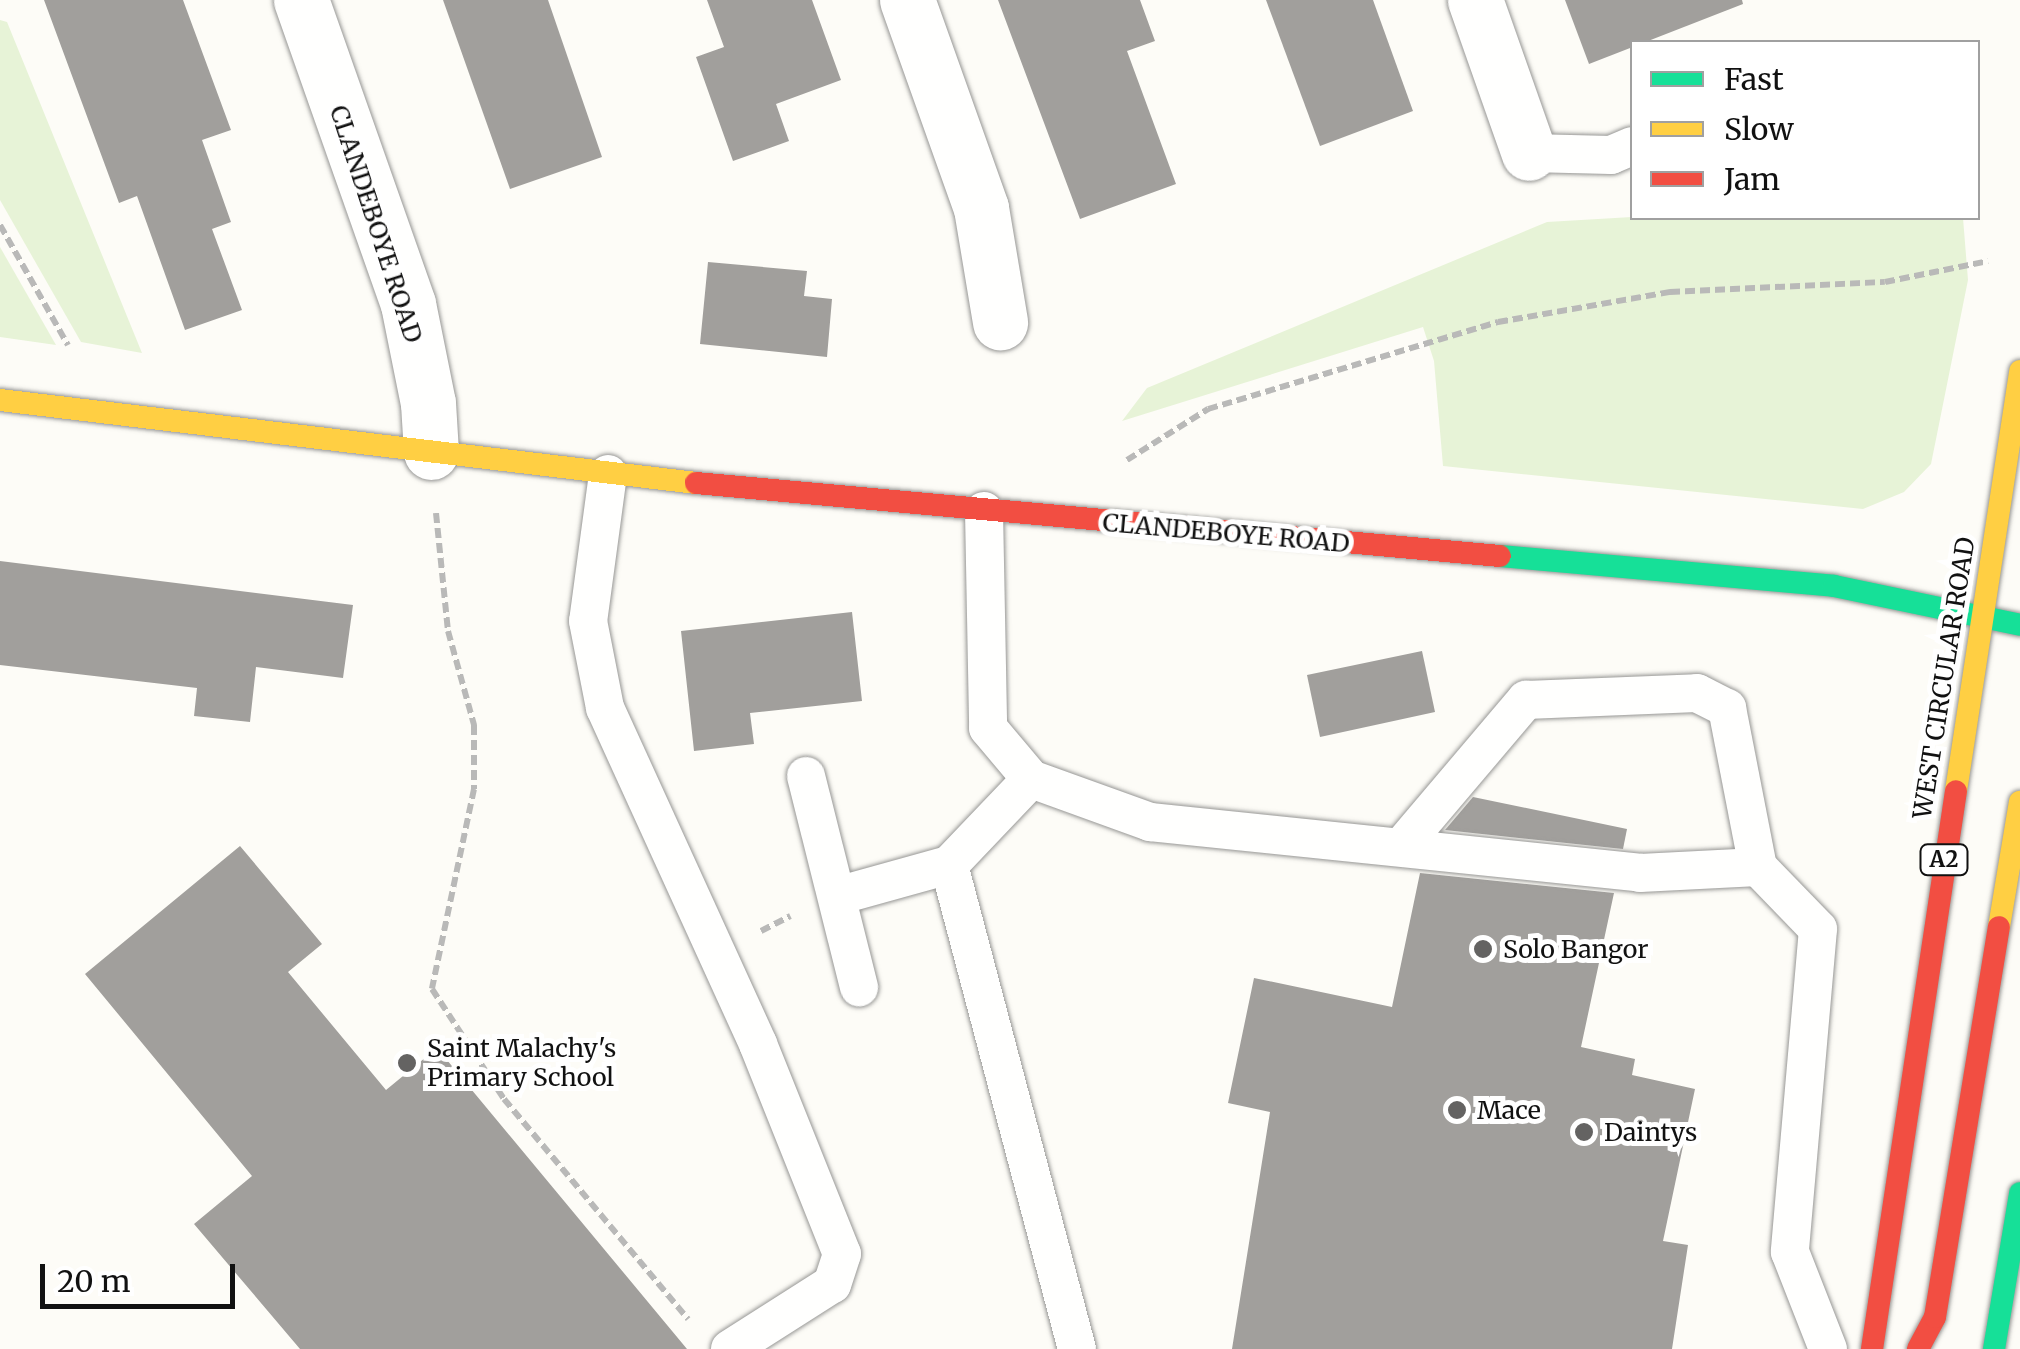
<!DOCTYPE html>
<html>
<head>
<meta charset="utf-8">
<style>
	body { margin:0 }
	#map { position:relative; width:2020px; height:1349px; overflow:hidden; background:#fdfcf7; font-family:Merriweather,serif }
	div>[style] { position:absolute }
	.green>* { inset:0; background:#e7f3d7 }
	.building>* { inset:0; background:#a19f9c }
	.path>* { height:6px; margin-top:-3px; transform-origin:0; background:repeating-linear-gradient(90deg,#b9b9b8 0 10px,transparent 0 15px) }
	.roads { filter:drop-shadow(0 0 2px #979795) drop-shadow(0 0 2px #979795) }
	.lane>* { height:38px; margin:-19px; padding:0 19px; transform-origin:19px; border-radius:19px; background:#fffffe }
	.street>* { height:55px; margin:-27.5px; padding:0 27.5px; transform-origin:27.5px; border-radius:27.5px; background:#fffffe }
	.fast>* { height:22px; margin:-11px; padding:0 11px; transform-origin:11px; border-radius:11px; background:#16e098 }
	.slow>* { height:22px; margin:-11px; padding:0 11px; transform-origin:11px; border-radius:11px; background:#ffcf43 }
	.jam>* { height:22px; margin:-11px; padding:0 11px; transform-origin:11px; border-radius:11px; background:#f24e42 }
	.dots>* { width:28px; height:28px; translate:-50% -50%; box-sizing:border-box; border:5px solid #fff; border-radius:50% }
	span { translate:-50% -50%; white-space:nowrap; text-align:center; line-height:1.15; -webkit-text-stroke:10px #fff; paint-order:stroke }
	.shield-label span { padding:2px 8px; background:#fff; border:2px solid; border-radius:8px; -webkit-text-stroke-width:0 }
	.shield-label { font-size:22px; color:#111; font-weight:700 }
	.street-label { font-size:25px; color:#111 }
	.poi-label { font-size:25px; color:#111 }
	.left { translate:0 -50%; text-align:left }
	.legend { position:absolute; left:1630px; top:40px; width:350px; height:180px; box-sizing:border-box; background:#fff; border:2px solid #a0a0a0; margin:0; padding:12px 18px; list-style:none; font-size:30px; color:#111 }
	.legend li { display:flex; align-items:center; gap:20px; height:50px }
	.legend b { width:50px; border:2px solid #a0a0a0 }
	.scale { position:absolute; left:40px; top:1264px; width:195px; height:45px; box-sizing:border-box; border:5px solid #111; border-top:0; padding-left:12px; font-size:30px; line-height:35px; white-space:nowrap; color:#111; -webkit-text-stroke:8px #fff; paint-order:stroke }
</style>
</head>
<body>
<div id="map">
	<div class="green">
		<i style="clip-path:polygon(0 20px,7px 22px,142px 353px,81px 342px,0 200px)"></i>
		<i style="clip-path:polygon(1632px 217px,1963px 218px,1968px 280px,1931px 464px,1904px 492px,1863px 509px,1443px 466px,1434px 361px,1423px 327px,1122px 421px,1147px 388px,1547px 222px)"></i>
		<i style="clip-path:polygon(0 247px,56px 345px,0 337px)"></i>
	</div>
	<div class="building">
		<i style="clip-path:polygon(44px 0,183px 0,231px 130px,202px 140px,231px 222px,212px 229px,242px 310px,185px 330px,137px 196px,119px 203px)"></i>
		<i style="clip-path:polygon(443px 0,548px 0,602px 157px,510px 189px)"></i>
		<i style="clip-path:polygon(707px 0,812px 0,841px 80px,776px 104px,789px 141px,733px 161px,696px 57px,724px 47px)"></i>
		<i style="clip-path:polygon(998px 0,1140px 0,1155px 41px,1127px 51px,1176px 184px,1080px 219px)"></i>
		<i style="clip-path:polygon(1266px 0,1373px 0,1413px 111px,1320px 146px)"></i>
		<i style="clip-path:polygon(1565px 0,1742px 0,1743px 4px,1589px 64px)"></i>
		<i style="clip-path:polygon(708px 262px,807px 271px,804px 296px,832px 299px,827px 357px,700px 344px)"></i>
		<i style="clip-path:polygon(0 561px,353px 605px,343px 678px,256px 667px,250px 722px,194px 716px,197px 688px,0 665px)"></i>
		<i style="clip-path:polygon(852px 612px,862px 701px,750px 713px,754px 744px,694px 751px,681px 631px)"></i>
		<i style="clip-path:polygon(1422px 651px,1435px 712px,1320px 737px,1307px 675px)"></i>
		<i style="clip-path:polygon(1473px 797px,1627px 829px,1623px 849px,1445px 830px)"></i>
		<i style="clip-path:polygon(240px 846px,322px 944px,288px 972px,386px 1090px,437px 1048px,687px 1349px,300px 1349px,194px 1224px,252px 1176px,85px 974px)"></i>
		<i style="clip-path:polygon(1420px 873px,1614px 893px,1581px 1047px,1635px 1059px,1632px 1075px,1695px 1089px,1663px 1241px,1688px 1245px,1672px 1349px,1232px 1349px,1270px 1112px,1228px 1103px,1254px 978px,1392px 1007px)"></i>
	</div>
	<div class="path">
		<i style="left:0;top:225px;width:138px;rotate:60.5deg"></i>
		<i style="left:1127px;top:460px;width:96px;rotate:-32.2deg"></i>
		<i style="left:1208px;top:409px;width:303px;rotate:-16.7deg"></i>
		<i style="left:1498px;top:322px;width:175px;rotate:-9.9deg"></i>
		<i style="left:1670px;top:292px;width:215px;rotate:-2.7deg"></i>
		<i style="left:1885px;top:282px;width:105px;rotate:-11.5deg"></i>
		<i style="left:436px;top:513px;width:119px;rotate:84.2deg"></i>
		<i style="left:448px;top:631px;width:98px;rotate:74.5deg"></i>
		<i style="left:474px;top:725px;width:64px;rotate:90deg"></i>
		<i style="left:474px;top:789px;width:204px;rotate:101.9deg"></i>
		<i style="left:432px;top:989px;width:131px;rotate:56.8deg"></i>
		<i style="left:504px;top:1099px;width:287px;rotate:50.1deg"></i>
		<i style="left:761px;top:931px;width:33px;rotate:-27deg"></i>
	</div>
	<div class="roads">
		<div class="lane">
			<i style="left:1529px;top:153px;width:82px;rotate:1.4deg"></i>
			<i style="left:1611px;top:155px;width:23px;rotate:-23deg"></i>
			<i style="left:608px;top:474px;width:148px;rotate:97.7deg"></i>
			<i style="left:588px;top:621px;width:89px;rotate:78.9deg"></i>
			<i style="left:605px;top:708px;width:369px;rotate:65.5deg"></i>
			<i style="left:758px;top:1044px;width:226px;rotate:68.2deg"></i>
			<i style="left:842px;top:1254px;width:32px;rotate:108deg"></i>
			<i style="left:832px;top:1284px;width:121px;rotate:147.5deg"></i>
			<i style="left:984px;top:511px;width:217px;rotate:88.9deg"></i>
			<i style="left:988px;top:728px;width:67px;rotate:49.9deg"></i>
			<i style="left:1031px;top:779px;width:127px;rotate:19.9deg"></i>
			<i style="left:1150px;top:822px;width:493px;rotate:5.9deg"></i>
			<i style="left:1640px;top:873px;width:118px;rotate:-2.9deg"></i>
			<i style="left:1758px;top:867px;width:86px;rotate:45.9deg"></i>
			<i style="left:1818px;top:929px;width:324px;rotate:95deg"></i>
			<i style="left:1790px;top:1252px;width:104px;rotate:68.6deg"></i>
			<i style="left:806px;top:776px;width:218px;rotate:75.9deg"></i>
			<i style="left:1031px;top:779px;width:119px;rotate:133.6deg"></i>
			<i style="left:949px;top:865px;width:501px;rotate:75.19deg"></i>
			<i style="left:1402px;top:846px;width:192px;rotate:-49.7deg"></i>
			<i style="left:1526px;top:700px;width:171px;rotate:-2.3deg"></i>
			<i style="left:1697px;top:693px;width:34px;rotate:27deg"></i>
			<i style="left:1727px;top:708px;width:162px;rotate:79deg"></i>
			<i style="left:837px;top:896px;width:116px;rotate:-15.5deg"></i>
		</div>
		<div class="street">
			<i style="left:301px;top:0;width:322px;rotate:70.6deg"></i>
			<i style="left:408px;top:304px;width:101px;rotate:78.6deg"></i>
			<i style="left:428px;top:403px;width:49px;rotate:86.5deg"></i>
			<i style="left:907px;top:0;width:221px;rotate:70.4deg"></i>
			<i style="left:981px;top:208px;width:116px;rotate:80.5deg"></i>
			<i style="left:1475px;top:0;width:162px;rotate:70.6deg"></i>
		</div>
		<div class="fast">
			<i style="left:1500px;top:556px;width:335px;rotate:5.1deg"></i>
			<i style="left:1834px;top:586px;width:190px;rotate:11.8deg"></i>
			<i style="left:1994px;top:1349px;width:158px;rotate:-80.5deg"></i>
		</div>
		<div class="slow">
			<i style="left:0;top:400px;width:701px;rotate:6.8deg"></i>
			<i style="left:1956px;top:791px;width:425px;rotate:-81.3deg"></i>
			<i style="left:1999px;top:927px;width:127px;rotate:-80.5deg"></i>
		</div>
		<div class="jam">
			<i style="left:696px;top:483px;width:807px;rotate:5.19deg"></i>
			<i style="left:1872px;top:1349px;width:564px;rotate:-81.44deg"></i>
			<i style="left:1918px;top:1349px;width:36px;rotate:-62deg"></i>
			<i style="left:1935px;top:1317px;width:395px;rotate:-80.7deg"></i>
		</div>
	</div>
	<div class="dots">
		<i style="left:1483px;top:949px;background:#646362"></i>
		<i style="left:407px;top:1063px;background:#646362"></i>
		<i style="left:1457px;top:1110px;background:#646362"></i>
		<i style="left:1584px;top:1132px;background:#646362"></i>
	</div>
	<div class="shield-label">
		<span style="left:1944px;top:860px">A2</span>
	</div>
	<div class="street-label">
		<span style="left:376px;top:224px;rotate:72deg">CLANDEBOYE ROAD</span>
		<span style="left:1226px;top:533px;rotate:5deg">CLANDEBOYE ROAD</span>
		<span style="left:1944px;top:678px;rotate:-81deg">WEST CIRCULAR ROAD</span>
	</div>
	<div class="poi-label">
		<span class="left" style="left:1503px;top:949px">Solo Bangor</span>
		<span class="left" style="left:427px;top:1063px">Saint Malachy's<br>Primary School</span>
		<span class="left" style="left:1477px;top:1110px">Mace</span>
		<span class="left" style="left:1604px;top:1132px">Daintys</span>
	</div>
	<ul class="legend">
	<li><b style="height:12px;background:#16e098"></b>Fast</li>
	<li><b style="height:12px;background:#ffcf43"></b>Slow</li>
	<li><b style="height:12px;background:#f24e42"></b>Jam</li>
	</ul>
	<div class="scale">20 m</div>
</div>
</body>
</html>
